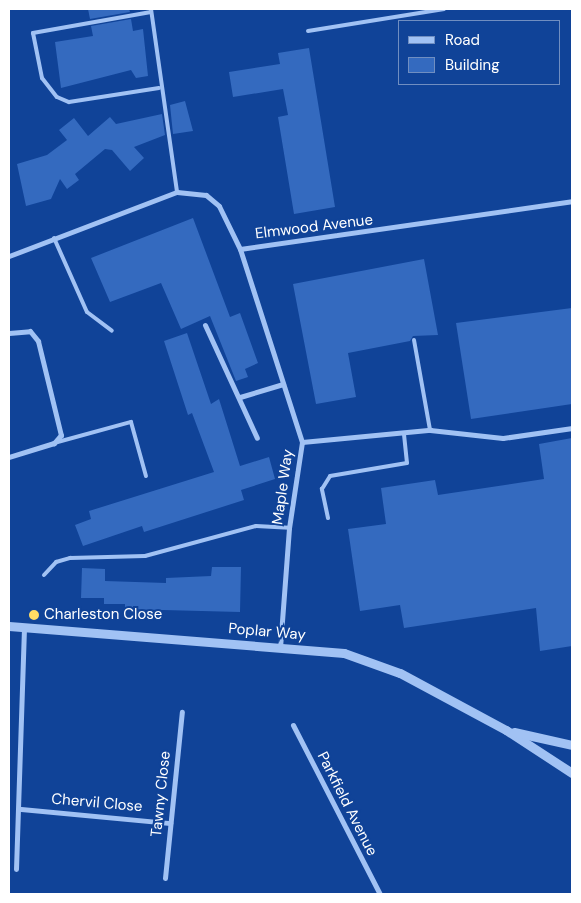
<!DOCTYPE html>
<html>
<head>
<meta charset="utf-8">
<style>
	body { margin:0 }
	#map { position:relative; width:581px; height:903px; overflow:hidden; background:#104398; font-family:"DM Sans",sans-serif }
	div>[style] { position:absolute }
	.building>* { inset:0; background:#346abf }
	.service>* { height:4px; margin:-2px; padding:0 2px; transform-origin:2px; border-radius:2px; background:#a1c2f4 }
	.minor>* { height:5px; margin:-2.5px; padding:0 2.5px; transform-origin:2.5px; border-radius:2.5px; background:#a1c2f4 }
	.tertiary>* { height:9px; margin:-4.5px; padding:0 4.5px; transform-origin:4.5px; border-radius:4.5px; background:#a1c2f4 }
	.dots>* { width:14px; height:14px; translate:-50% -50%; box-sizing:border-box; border:2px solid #104398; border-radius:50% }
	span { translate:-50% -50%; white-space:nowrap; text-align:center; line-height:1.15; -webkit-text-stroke:4px #104398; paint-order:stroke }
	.street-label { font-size:15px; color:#fff }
	.poi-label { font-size:15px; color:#fff }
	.left { translate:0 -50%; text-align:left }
	.frame { position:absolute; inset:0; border:10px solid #fff; pointer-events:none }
	.legend { position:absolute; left:398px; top:20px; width:162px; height:65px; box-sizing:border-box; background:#104398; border:1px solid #708ec1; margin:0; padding:6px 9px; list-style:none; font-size:15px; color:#fff }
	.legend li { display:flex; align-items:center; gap:10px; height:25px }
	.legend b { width:25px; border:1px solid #708ec1 }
</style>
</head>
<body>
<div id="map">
	<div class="building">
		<i style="clip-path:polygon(88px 9px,129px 9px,130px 12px,90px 19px)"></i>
		<i style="clip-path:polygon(131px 19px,133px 31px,143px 29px,148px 76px,136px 78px,131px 70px,61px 88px,55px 42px,93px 36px,91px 26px)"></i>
		<i style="clip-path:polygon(309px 48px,335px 207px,294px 214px,278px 117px,288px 115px,283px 89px,233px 97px,229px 72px,280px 64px,278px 53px)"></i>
		<i style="clip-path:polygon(185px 101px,193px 131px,173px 134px,170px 105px)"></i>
		<i style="clip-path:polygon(162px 114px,165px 135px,134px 147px,144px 158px,130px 171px,112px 150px,105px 149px,75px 174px,79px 180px,67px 189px,60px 179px,51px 199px,26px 206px,17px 164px,47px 155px,67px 140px,59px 130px,74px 118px,88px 136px,110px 117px,116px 124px)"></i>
		<i style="clip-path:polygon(193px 218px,230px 317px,240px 313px,258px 363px,245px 369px,248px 377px,236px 381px,210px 316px,181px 329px,161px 283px,110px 302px,91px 258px)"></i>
		<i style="clip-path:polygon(424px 259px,438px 335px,413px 336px,410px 341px,348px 353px,356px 397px,316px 404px,293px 284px)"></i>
		<i style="clip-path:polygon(572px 308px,572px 404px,471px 419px,456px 323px)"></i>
		<i style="clip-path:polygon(187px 333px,211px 404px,219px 399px,240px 466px,269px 457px,275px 479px,241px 490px,244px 500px,144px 532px,142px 526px,83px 546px,75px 525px,91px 519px,89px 511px,214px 472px,192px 413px,188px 415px,164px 341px)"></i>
		<i style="clip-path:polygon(572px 438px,572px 646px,540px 651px,536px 608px,404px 628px,400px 605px,360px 611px,348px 529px,386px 524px,381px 488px,435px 480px,438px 495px,544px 479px,539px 444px)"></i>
		<i style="clip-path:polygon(212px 567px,241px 567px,240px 612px,125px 609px,125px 604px,104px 604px,104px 598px,81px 598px,82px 568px,105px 569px,105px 581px,166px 583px,166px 578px,211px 576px)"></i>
	</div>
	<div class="service">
		<i style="left:151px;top:9px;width:185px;rotate:81.9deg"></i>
		<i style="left:151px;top:12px;width:120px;rotate:169.9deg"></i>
		<i style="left:33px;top:33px;width:46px;rotate:78.7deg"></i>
		<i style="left:42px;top:78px;width:24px;rotate:52deg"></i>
		<i style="left:57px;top:97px;width:13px;rotate:23deg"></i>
		<i style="left:69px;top:102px;width:91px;rotate:-8.8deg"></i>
		<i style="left:308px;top:31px;width:138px;rotate:-9.2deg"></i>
		<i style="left:54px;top:238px;width:81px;rotate:66deg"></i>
		<i style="left:87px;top:312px;width:31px;rotate:37deg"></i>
		<i style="left:414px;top:340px;width:91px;rotate:79.9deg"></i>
		<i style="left:54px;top:443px;width:80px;rotate:-15.3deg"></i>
		<i style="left:131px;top:422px;width:56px;rotate:74.5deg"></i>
		<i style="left:328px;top:518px;width:30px;rotate:-102deg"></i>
		<i style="left:322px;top:489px;width:15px;rotate:-58deg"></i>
		<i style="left:330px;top:476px;width:78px;rotate:-9.6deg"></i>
		<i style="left:407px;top:463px;width:30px;rotate:-96deg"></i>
		<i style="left:44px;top:575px;width:18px;rotate:-47deg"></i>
		<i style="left:56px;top:562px;width:15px;rotate:-16deg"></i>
		<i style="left:70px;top:558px;width:75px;rotate:-1.5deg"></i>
		<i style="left:145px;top:556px;width:115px;rotate:-15.1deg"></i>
		<i style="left:256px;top:526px;width:33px;rotate:3deg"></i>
	</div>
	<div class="minor">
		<i style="left:240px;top:249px;width:203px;rotate:72.2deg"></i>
		<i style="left:302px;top:442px;width:87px;rotate:98.6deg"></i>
		<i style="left:289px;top:528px;width:119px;rotate:94.3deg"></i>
		<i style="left:9px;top:256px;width:180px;rotate:-20.9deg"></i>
		<i style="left:177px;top:192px;width:29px;rotate:6deg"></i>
		<i style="left:206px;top:195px;width:17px;rotate:40deg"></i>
		<i style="left:219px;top:206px;width:48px;rotate:64deg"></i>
		<i style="left:240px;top:249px;width:335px;rotate:-8.2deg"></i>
		<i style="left:205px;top:325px;width:124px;rotate:65.3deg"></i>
		<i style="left:9px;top:333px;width:21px;rotate:-5deg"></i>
		<i style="left:30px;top:331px;width:13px;rotate:51deg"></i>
		<i style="left:38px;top:341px;width:97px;rotate:76.3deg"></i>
		<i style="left:61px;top:435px;width:11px;rotate:131deg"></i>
		<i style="left:54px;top:443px;width:47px;rotate:162.7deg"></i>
		<i style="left:240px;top:397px;width:45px;rotate:-16.8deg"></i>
		<i style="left:302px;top:442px;width:129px;rotate:-5.4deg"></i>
		<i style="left:430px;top:430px;width:73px;rotate:6.3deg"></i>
		<i style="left:503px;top:438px;width:70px;rotate:-8.2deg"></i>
		<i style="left:293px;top:725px;width:190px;rotate:62.8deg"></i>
		<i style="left:21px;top:809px;width:150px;rotate:5.4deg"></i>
		<i style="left:16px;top:869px;width:243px;rotate:-88.1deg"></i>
		<i style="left:165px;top:878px;width:167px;rotate:-84.2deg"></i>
	</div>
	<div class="tertiary">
		<i style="left:9px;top:626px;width:336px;rotate:4.6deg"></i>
		<i style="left:344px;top:653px;width:59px;rotate:19.7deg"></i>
		<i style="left:400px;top:673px;width:120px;rotate:28.3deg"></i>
		<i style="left:506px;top:730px;width:79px;rotate:33.1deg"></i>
		<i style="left:514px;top:732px;width:59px;rotate:12.6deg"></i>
	</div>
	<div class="dots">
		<i style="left:34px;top:615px;background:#ffdc64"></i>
	</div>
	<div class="street-label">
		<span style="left:314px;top:227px;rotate:-7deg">Elmwood Avenue</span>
		<span style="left:283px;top:487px;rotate:-82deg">Maple Way</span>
		<span style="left:267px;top:632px;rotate:5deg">Poplar Way</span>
		<span style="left:161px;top:794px;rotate:-84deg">Tawny Close</span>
		<span style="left:97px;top:803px;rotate:5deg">Chervil Close</span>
		<span style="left:347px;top:804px;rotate:63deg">Parkfield Avenue</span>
	</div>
	<div class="poi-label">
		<span class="left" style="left:44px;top:615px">Charleston Close</span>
	</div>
	<div class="frame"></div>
	<ul class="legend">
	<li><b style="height:6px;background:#a1c2f4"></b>Road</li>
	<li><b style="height:14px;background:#346abf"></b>Building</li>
	</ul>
</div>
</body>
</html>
